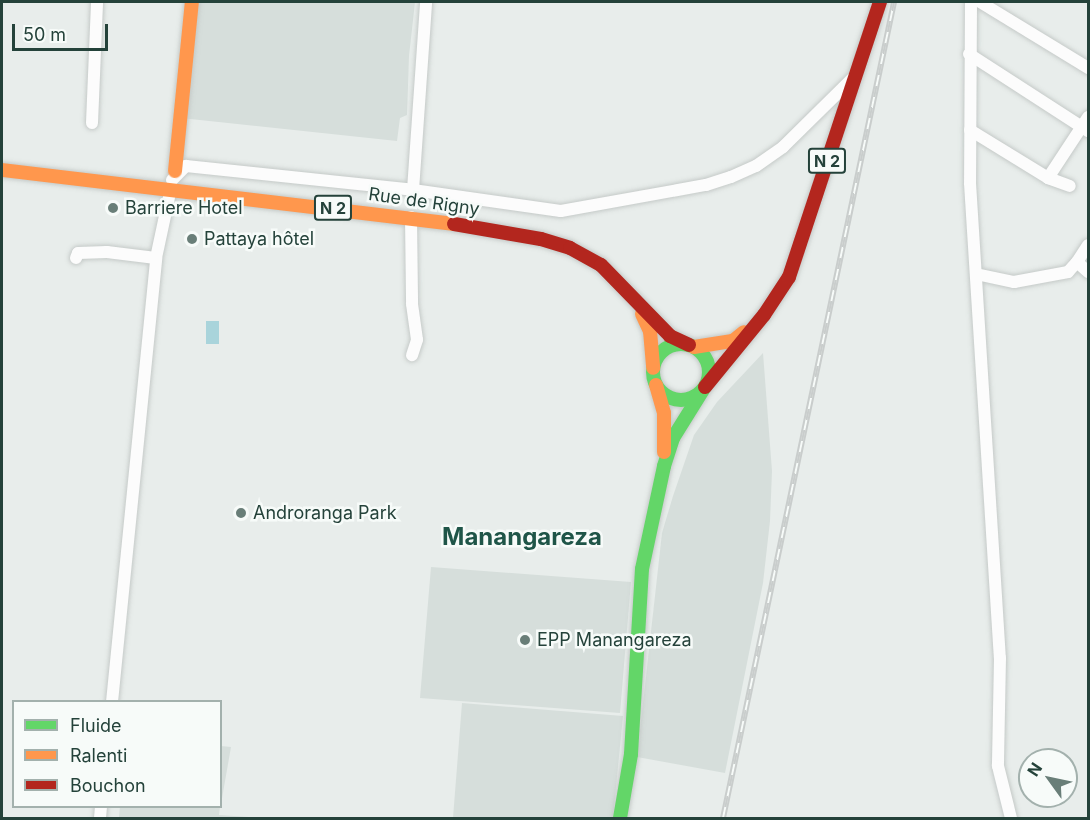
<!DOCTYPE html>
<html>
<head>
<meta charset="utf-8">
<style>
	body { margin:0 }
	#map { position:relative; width:1090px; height:820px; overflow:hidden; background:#e8edeb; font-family:Inter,sans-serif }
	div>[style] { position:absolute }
	.built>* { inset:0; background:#d6dedb }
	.water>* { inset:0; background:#a9d4db }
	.roads { filter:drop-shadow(0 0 2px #c5cac8) drop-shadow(0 0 2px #c5cac8) }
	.street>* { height:12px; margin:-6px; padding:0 6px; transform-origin:6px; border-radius:6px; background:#fcfcfc }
	.fast>* { height:14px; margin:-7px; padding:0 7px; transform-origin:7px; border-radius:7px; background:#63d668 }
	.fast>.ring { margin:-7px; padding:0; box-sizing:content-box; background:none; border:14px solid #63d668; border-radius:50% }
	.slow>* { height:14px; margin:-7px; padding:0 7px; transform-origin:7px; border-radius:7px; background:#ff974d }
	.jam>* { height:14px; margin:-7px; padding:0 7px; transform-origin:7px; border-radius:7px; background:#b3261e }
	.rail>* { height:6px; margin-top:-3px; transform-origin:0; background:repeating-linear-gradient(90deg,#f7fbf9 0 11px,#c9cdcc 0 22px); box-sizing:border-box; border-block:2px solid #c9cdcc }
	.dots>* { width:16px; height:16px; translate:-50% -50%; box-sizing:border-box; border:3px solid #f7fbf9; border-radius:50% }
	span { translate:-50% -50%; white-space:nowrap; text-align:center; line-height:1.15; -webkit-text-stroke:5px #f7fbf9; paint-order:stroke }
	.shield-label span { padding:2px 4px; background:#f7fbf9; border:2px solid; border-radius:4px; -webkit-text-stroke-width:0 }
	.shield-label { font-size:16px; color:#24423a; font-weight:700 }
	.street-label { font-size:18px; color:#24423a }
	.poi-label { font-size:18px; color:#24423a }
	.left { translate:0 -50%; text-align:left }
	.district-label { font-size:24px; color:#1f5548; font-weight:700 }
	.frame { position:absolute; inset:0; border:3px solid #24423a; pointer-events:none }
	.legend { position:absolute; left:12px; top:700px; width:210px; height:108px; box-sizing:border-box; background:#f7fbf9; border:2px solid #a3b1ad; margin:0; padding:8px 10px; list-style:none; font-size:18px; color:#24423a }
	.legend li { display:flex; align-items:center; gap:12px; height:30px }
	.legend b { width:30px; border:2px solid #a3b1ad }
	.north { position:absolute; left:1018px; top:748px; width:60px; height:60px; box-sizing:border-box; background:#f7fbf9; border:2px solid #a3b1ad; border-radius:50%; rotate:303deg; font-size:16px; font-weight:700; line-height:24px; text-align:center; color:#24423a }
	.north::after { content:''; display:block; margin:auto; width:21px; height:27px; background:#697e78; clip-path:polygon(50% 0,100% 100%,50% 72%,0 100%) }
	.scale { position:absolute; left:12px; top:24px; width:96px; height:27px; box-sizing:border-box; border:3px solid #24423a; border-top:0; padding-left:8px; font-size:18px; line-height:21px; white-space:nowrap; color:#24423a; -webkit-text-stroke:4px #f7fbf9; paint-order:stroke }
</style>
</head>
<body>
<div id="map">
	<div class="built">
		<i style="clip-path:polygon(195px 2px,415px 2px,409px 56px,407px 115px,400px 118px,397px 141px,181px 118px)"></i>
		<i style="clip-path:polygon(763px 353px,772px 471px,770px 521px,763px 583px,725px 773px,637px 757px,662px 533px,673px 496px,694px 435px,717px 402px)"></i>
		<i style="clip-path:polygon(431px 567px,631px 582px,620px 713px,420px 698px)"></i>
		<i style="clip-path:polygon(462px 703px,623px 716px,613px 818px,453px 818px)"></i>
		<i style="clip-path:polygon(221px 746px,231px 747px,221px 804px,220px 746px)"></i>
		<i style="clip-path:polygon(120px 806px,220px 807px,219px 815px,265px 818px,119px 818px)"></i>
	</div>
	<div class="water">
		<i style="clip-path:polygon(206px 321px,219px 321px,219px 344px,206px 344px)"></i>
	</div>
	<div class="roads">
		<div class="street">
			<i style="left:971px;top:2px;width:181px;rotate:90.3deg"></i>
			<i style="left:970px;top:183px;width:476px;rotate:86.4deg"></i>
			<i style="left:1000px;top:658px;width:108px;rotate:91.1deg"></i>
			<i style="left:998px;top:766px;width:54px;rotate:76deg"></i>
			<i style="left:980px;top:2px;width:127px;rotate:31.4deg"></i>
			<i style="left:969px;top:54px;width:142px;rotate:32.9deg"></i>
			<i style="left:92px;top:123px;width:121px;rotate:-87.6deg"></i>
			<i style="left:970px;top:130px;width:92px;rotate:31.6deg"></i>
			<i style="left:1048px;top:178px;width:23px;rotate:20deg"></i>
			<i style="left:1048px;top:178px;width:73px;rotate:-56.7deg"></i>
			<i style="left:172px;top:180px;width:20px;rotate:-45deg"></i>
			<i style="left:186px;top:166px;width:228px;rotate:6deg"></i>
			<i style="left:413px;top:190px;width:149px;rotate:8.1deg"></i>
			<i style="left:561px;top:211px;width:147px;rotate:-10.2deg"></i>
			<i style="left:706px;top:185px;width:26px;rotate:-18deg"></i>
			<i style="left:731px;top:177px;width:27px;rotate:-24deg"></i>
			<i style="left:756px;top:166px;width:33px;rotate:-35deg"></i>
			<i style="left:783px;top:147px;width:97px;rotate:-44.6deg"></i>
			<i style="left:413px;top:190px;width:188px;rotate:-86deg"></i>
			<i style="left:411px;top:217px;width:87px;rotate:89.3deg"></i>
			<i style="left:412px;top:304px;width:36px;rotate:82deg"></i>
			<i style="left:417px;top:340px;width:16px;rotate:108deg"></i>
			<i style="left:76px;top:258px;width:5px;rotate:-68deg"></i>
			<i style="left:78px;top:253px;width:29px;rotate:-2deg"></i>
			<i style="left:107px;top:252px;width:49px;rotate:7deg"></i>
			<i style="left:1077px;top:262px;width:20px;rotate:-57deg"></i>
			<i style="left:976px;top:274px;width:39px;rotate:12deg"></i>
			<i style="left:1014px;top:282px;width:55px;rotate:-10.5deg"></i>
			<i style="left:1068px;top:272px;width:13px;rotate:-48deg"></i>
			<i style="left:1077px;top:262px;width:15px;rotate:42deg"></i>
			<i style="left:112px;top:702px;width:446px;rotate:-84.3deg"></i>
			<i style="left:156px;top:258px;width:72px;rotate:-77.9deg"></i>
			<i style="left:100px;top:818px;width:12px;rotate:-85deg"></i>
		</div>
		<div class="fast">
			<i class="ring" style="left:653px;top:344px;width:42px;height:42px"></i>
			<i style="left:620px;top:818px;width:65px;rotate:-80.2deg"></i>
			<i style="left:631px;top:754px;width:185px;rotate:-86.6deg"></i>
			<i style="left:642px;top:569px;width:105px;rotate:-77.9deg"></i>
			<i style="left:664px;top:466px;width:29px;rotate:-72deg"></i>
			<i style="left:673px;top:438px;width:57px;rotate:-58deg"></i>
		</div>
		<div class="slow">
			<i style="left:2px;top:170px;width:455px;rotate:6.8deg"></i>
			<i style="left:175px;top:171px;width:170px;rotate:-84.3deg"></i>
			<i style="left:642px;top:314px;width:19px;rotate:65deg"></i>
			<i style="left:650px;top:331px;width:37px;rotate:85deg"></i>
			<i style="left:694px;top:347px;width:39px;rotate:-9deg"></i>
			<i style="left:733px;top:341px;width:14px;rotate:-39deg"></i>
			<i style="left:656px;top:385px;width:29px;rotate:74deg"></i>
			<i style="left:664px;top:413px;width:39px;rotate:90deg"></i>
		</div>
		<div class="jam">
			<i style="left:454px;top:224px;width:88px;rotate:9.8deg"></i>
			<i style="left:541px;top:239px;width:30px;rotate:17deg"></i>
			<i style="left:570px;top:248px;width:35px;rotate:29deg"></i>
			<i style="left:601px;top:265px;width:99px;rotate:45.8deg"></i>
			<i style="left:670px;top:336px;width:21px;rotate:25deg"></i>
			<i style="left:705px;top:387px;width:93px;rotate:-50.7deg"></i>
			<i style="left:764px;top:315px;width:45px;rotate:-56.7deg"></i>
			<i style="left:789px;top:277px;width:290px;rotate:-71.7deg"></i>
		</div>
	</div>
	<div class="rail">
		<i style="left:723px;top:818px;width:834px;rotate:-78.16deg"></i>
	</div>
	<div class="dots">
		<i style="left:113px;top:208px;background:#697e78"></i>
		<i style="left:192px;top:239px;background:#697e78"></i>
		<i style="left:241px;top:513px;background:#697e78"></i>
		<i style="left:525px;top:640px;background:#697e78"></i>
	</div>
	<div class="shield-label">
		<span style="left:827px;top:161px">N 2</span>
		<span style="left:333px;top:208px">N 2</span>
	</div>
	<div class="street-label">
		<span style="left:424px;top:202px;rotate:8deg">Rue de Rigny</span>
	</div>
	<div class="poi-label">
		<span class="left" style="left:125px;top:208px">Barriere Hotel</span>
		<span class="left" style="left:204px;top:239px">Pattaya hôtel</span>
		<span class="left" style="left:253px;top:513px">Androranga Park</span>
		<span class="left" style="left:537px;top:640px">EPP Manangareza</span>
	</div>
	<div class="district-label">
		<span style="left:522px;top:537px">Manangareza</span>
	</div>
	<div class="frame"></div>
	<ul class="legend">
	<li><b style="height:8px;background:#63d668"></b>Fluide</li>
	<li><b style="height:8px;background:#ff974d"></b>Ralenti</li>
	<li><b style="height:8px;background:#b3261e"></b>Bouchon</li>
	</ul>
	<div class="north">N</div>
	<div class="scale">50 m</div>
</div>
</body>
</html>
